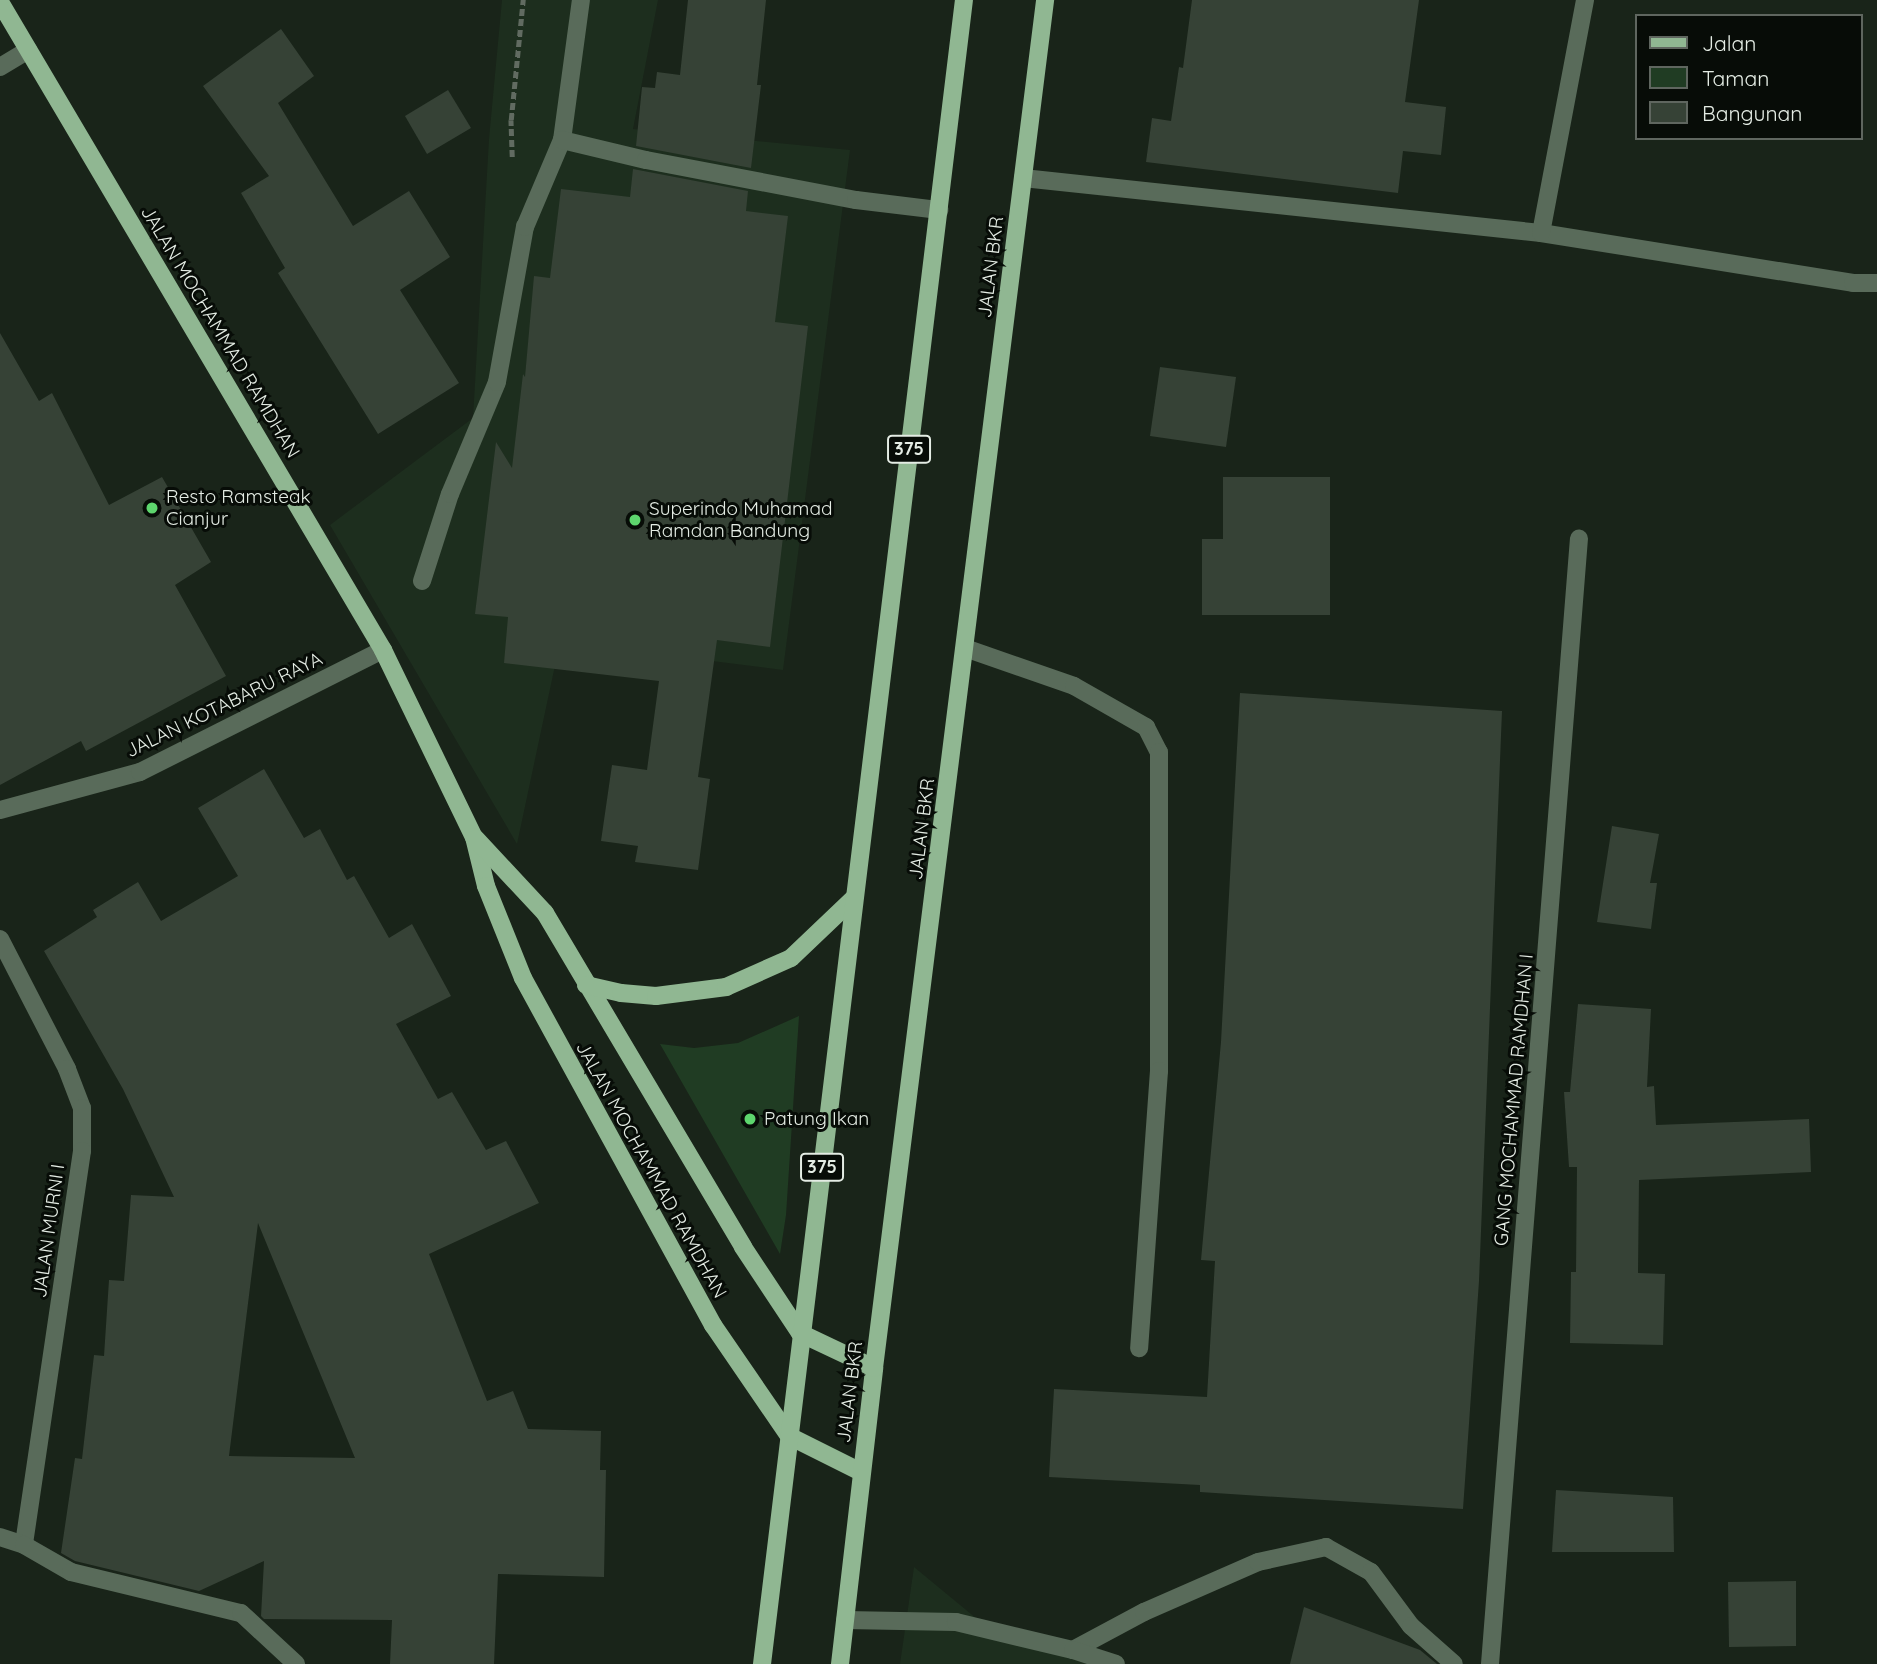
<!DOCTYPE html>
<style>
body{margin:0}
#map{position:relative;width:1877px;height:1664px;overflow:hidden;background:#192419;font-family:Quicksand,sans-serif}
div>[style]{position:absolute}
.built>*{inset:0;background:#1d2e1e}
.green>*{inset:0;background:#203c23}
.building>*{inset:0;background:#364236}
.path>*{height:4.5px;margin-top:-2.25px;transform-origin:0;background:repeating-linear-gradient(90deg,#616b61 0 7px,transparent 0 10.5px)}
.minor>*{height:18px;margin:-9px;padding:0 9px;transform-origin:9px;border-radius:9px;background:#596b5a}
.major>*{height:18px;margin:-9px;padding:0 9px;transform-origin:9px;border-radius:9px;background:#90b792}
.dots>*{width:19px;height:19px;translate:-50% -50%;box-sizing:border-box;border:4px solid #070c07;border-radius:50%}
span{translate:-50% -50%;white-space:nowrap;text-align:center;line-height:1.15;-webkit-text-stroke:6px #070c07;paint-order:stroke}
.shield-label span{padding:2px 5px;background:#070c07;border:2px solid;border-radius:5px;-webkit-text-stroke-width:0}
.shield-label{font-size:18px;color:#e4ece4;font-weight:700}
.street-label{font-size:19px;color:#e4ece4}
.poi-label{font-size:19px;color:#e4ece4}
.left{translate:0 -50%;text-align:left}
.legend{position:absolute;left:1635px;top:14px;width:228px;height:126px;box-sizing:border-box;background:#070c07;border:2px solid #5f665f;margin:0;padding:9px 12px;list-style:none;font-size:21px;color:#e4ece4}
.legend li{display:flex;align-items:center;gap:14px;height:35px}
.legend b{width:35px;border:2px solid #5f665f}
</style>
<div id="map">
<div class="built">
<div style="clip-path:polygon(502px 0,658px 0,633px 129px,850px 150px,783px 670px,560px 642px,517px 844px,330px 525px,473px 418px,489px 139px)"></div>
<div style="clip-path:polygon(914px 1567px,988px 1628px,1099px 1664px,900px 1664px)"></div>
</div>
<div class="green">
<div style="clip-path:polygon(799px 1016px,786px 1215px,780px 1254px,660px 1044px,694px 1048px,738px 1043px)"></div>
</div>
<div class="building">
<div style="clip-path:polygon(688px 0,766px 0,757px 85px,761px 85px,751px 168px,636px 146px,642px 87px,655px 88px,657px 72px,680px 75px)"></div>
<div style="clip-path:polygon(1192px 0,1419px 0,1405px 102px,1446px 107px,1441px 155px,1403px 151px,1398px 193px,1146px 162px,1152px 118px,1171px 121px,1179px 67px,1183px 68px)"></div>
<div style="clip-path:polygon(281px 29px,314px 76px,278px 103px,353px 226px,409px 191px,450px 257px,400px 290px,459px 383px,378px 434px,278px 273px,285px 268px,241px 193px,269px 176px,203px 86px)"></div>
<div style="clip-path:polygon(448px 90px,471px 128px,427px 154px,405px 116px)"></div>
<div style="clip-path:polygon(633px 169px,748px 191px,746px 211px,788px 216px,775px 322px,808px 326px,770px 647px,717px 640px,698px 777px,710px 779px,698px 870px,635px 862px,638px 846px,601px 841px,612px 765px,647px 770px,659px 681px,504px 663px,508px 617px,475px 614px,496px 442px,512px 468px,523px 374px,525px 377px,534px 276px,550px 278px,561px 189px,630px 197px)"></div>
<div style="clip-path:polygon(0 333px,39px 401px,52px 393px,109px 505px,162px 477px,211px 562px,175px 585px,226px 676px,86px 751px,81px 741px,0 785px)"></div>
<div style="clip-path:polygon(1160px 367px,1236px 377px,1226px 447px,1150px 436px)"></div>
<div style="clip-path:polygon(1223px 477px,1330px 477px,1330px 615px,1202px 615px,1202px 539px,1223px 539px)"></div>
<div style="clip-path:polygon(1240px 693px,1502px 711px,1479px 1281px,1463px 1509px,1200px 1492px,1200px 1485px,1049px 1477px,1054px 1389px,1207px 1397px,1215px 1261px,1201px 1260px,1221px 1042px)"></div>
<div style="clip-path:polygon(evenodd,264px 769px,304px 838px,320px 829px,347px 880px,354px 876px,389px 938px,412px 924px,451px 996px,396px 1024px,438px 1099px,452px 1092px,486px 1150px,506px 1141px,539px 1203px,429px 1254px,487px 1401px,513px 1391px,528px 1429px,601px 1431px,600px 1470px,606px 1470px,604px 1577px,498px 1574px,494px 1664px,390px 1664px,392px 1620px,264px 1619px,261px 1616px,264px 1561px,199px 1591px,75px 1561px,61px 1553px,75px 1458px,82px 1459px,94px 1355px,104px 1356px,109px 1280px,124px 1281px,131px 1195px,174px 1197px,123px 1089px,44px 951px,97px 917px,93px 910px,138px 882px,161px 921px,238px 876px,198px 808px,264px 769px,258px 1223px,355px 1458px,229px 1456px,258px 1223px)"></div>
<div style="clip-path:polygon(1612px 826px,1659px 834px,1650px 883px,1657px 883px,1651px 929px,1597px 922px)"></div>
<div style="clip-path:polygon(1578px 1004px,1651px 1009px,1647px 1087px,1654px 1086px,1656px 1125px,1809px 1119px,1811px 1172px,1639px 1180px,1638px 1273px,1665px 1274px,1663px 1345px,1570px 1343px,1571px 1272px,1576px 1272px,1577px 1167px,1569px 1167px,1564px 1092px,1570px 1092px)"></div>
<div style="clip-path:polygon(1556px 1490px,1673px 1497px,1674px 1552px,1552px 1552px)"></div>
<div style="clip-path:polygon(1796px 1581px,1796px 1646px,1729px 1647px,1728px 1582px)"></div>
<div style="clip-path:polygon(1304px 1607px,1420px 1650px,1437px 1664px,1290px 1664px)"></div>
</div>
<div class="path">
<div style="left:512px;top:157px;width:37px;rotate:-92deg"></div>
<div style="left:511px;top:120px;width:121px;rotate:-84.3deg"></div>
</div>
<div class="minor">
<div style="left:0;top:67px;width:33px;rotate:-31deg"></div>
<div style="left:562px;top:140px;width:141px;rotate:-82.3deg"></div>
<div style="left:1023px;top:178px;width:521px;rotate:6.06deg"></div>
<div style="left:1541px;top:233px;width:316px;rotate:9.1deg"></div>
<div style="left:1853px;top:283px;width:24px"></div>
<div style="left:1541px;top:233px;width:237px;rotate:-79.3deg"></div>
<div style="left:422px;top:581px;width:91px;rotate:-72.2deg"></div>
<div style="left:450px;top:494px;width:121px;rotate:-67.2deg"></div>
<div style="left:497px;top:382px;width:158px;rotate:-79.8deg"></div>
<div style="left:525px;top:227px;width:95px;rotate:-67deg"></div>
<div style="left:562px;top:140px;width:86px;rotate:13.4deg"></div>
<div style="left:646px;top:160px;width:214px;rotate:10.8deg"></div>
<div style="left:856px;top:200px;width:84px;rotate:6.9deg"></div>
<div style="left:965px;top:648px;width:115px;rotate:19.2deg"></div>
<div style="left:1074px;top:686px;width:83px;rotate:29.7deg"></div>
<div style="left:1146px;top:727px;width:28px;rotate:63deg"></div>
<div style="left:1159px;top:752px;width:319px;rotate:90deg"></div>
<div style="left:1159px;top:1071px;width:278px;rotate:94.1deg"></div>
<div style="left:0;top:810px;width:145px;rotate:-15.2deg"></div>
<div style="left:140px;top:772px;width:272px;rotate:-26.7deg"></div>
<div style="left:0;top:939px;width:146px;rotate:62.7deg"></div>
<div style="left:67px;top:1069px;width:42px;rotate:69deg"></div>
<div style="left:82px;top:1108px;width:43px;rotate:90deg"></div>
<div style="left:82px;top:1151px;width:398px;rotate:98.4deg"></div>
<div style="left:0;top:1537px;width:25px;rotate:18deg"></div>
<div style="left:24px;top:1545px;width:54px;rotate:29.9deg"></div>
<div style="left:71px;top:1572px;width:175px;rotate:13.6deg"></div>
<div style="left:241px;top:1613px;width:75px;rotate:42.8deg"></div>
<div style="left:845px;top:1620px;width:111px;rotate:1deg"></div>
<div style="left:956px;top:1622px;width:120px;rotate:13.5deg"></div>
<div style="left:1073px;top:1650px;width:81px;rotate:-28.2deg"></div>
<div style="left:1144px;top:1612px;width:124px;rotate:-23.7deg"></div>
<div style="left:1258px;top:1562px;width:70px;rotate:-12.4deg"></div>
<div style="left:1326px;top:1547px;width:51px;rotate:29.1deg"></div>
<div style="left:1371px;top:1572px;width:67px;rotate:53.5deg"></div>
<div style="left:1411px;top:1626px;width:57px;rotate:41.5deg"></div>
<div style="left:1073px;top:1650px;width:45px;rotate:18deg"></div>
<div style="left:1490px;top:1664px;width:1129px;rotate:-85.48deg"></div>
</div>
<div class="major">
<div style="left:0;top:2px;width:753px;rotate:59.41deg"></div>
<div style="left:383px;top:650px;width:208px;rotate:64.1deg"></div>
<div style="left:474px;top:837px;width:50px;rotate:76.2deg"></div>
<div style="left:486px;top:886px;width:99px;rotate:68.1deg"></div>
<div style="left:523px;top:978px;width:396px;rotate:61.3deg"></div>
<div style="left:713px;top:1325px;width:135px;rotate:55.6deg"></div>
<div style="left:789px;top:1436px;width:80px;rotate:26.6deg"></div>
<div style="left:476px;top:839px;width:101px;rotate:47deg"></div>
<div style="left:545px;top:913px;width:388px;rotate:59.3deg"></div>
<div style="left:743px;top:1247px;width:103px;rotate:56.5deg"></div>
<div style="left:800px;top:1333px;width:82px;rotate:25.3deg"></div>
<div style="left:586px;top:985px;width:36px;rotate:13deg"></div>
<div style="left:621px;top:993px;width:35px;rotate:5deg"></div>
<div style="left:656px;top:996px;width:71px;rotate:-7.3deg"></div>
<div style="left:726px;top:987px;width:71px;rotate:-24deg"></div>
<div style="left:791px;top:958px;width:87px;rotate:-43.6deg"></div>
<div style="left:762px;top:1664px;width:1676px;rotate:-83.08deg"></div>
<div style="left:840px;top:1664px;width:298px;rotate:-83.4deg"></div>
<div style="left:874px;top:1368px;width:1379px;rotate:-82.87deg"></div>
</div>
<div class="dots">
<div style="left:152px;top:508px;background:#5dd56d"></div>
<div style="left:635px;top:520px;background:#5dd56d"></div>
<div style="left:750px;top:1119px;background:#5dd56d"></div>
</div>
<div class="shield-label">
<span style="left:909px;top:449px">375</span>
<span style="left:822px;top:1167px">375</span>
</div>
<div class="street-label">
<span style="left:991px;top:267px;rotate:-83deg">JALAN BKR</span>
<span style="left:220px;top:332px;rotate:59deg">JALAN MOCHAMMAD RAMDHAN</span>
<span style="left:224px;top:705px;rotate:-26deg">JALAN KOTABARU RAYA</span>
<span style="left:922px;top:829px;rotate:-83deg">JALAN BKR</span>
<span style="left:1514px;top:1100px;rotate:-85deg">GANG MOCHAMMAD RAMDHAN I</span>
<span style="left:651px;top:1170px;rotate:61deg">JALAN MOCHAMMAD RAMDHAN</span>
<span style="left:49px;top:1231px;rotate:-82deg">JALAN MURNI I</span>
<span style="left:850px;top:1392px;rotate:-83deg">JALAN BKR</span>
</div>
<div class="poi-label">
<span class="left" style="left:166px;top:508px">Resto Ramsteak<br>Cianjur</span>
<span class="left" style="left:649px;top:520px">Superindo Muhamad<br>Ramdan Bandung</span>
<span class="left" style="left:764px;top:1119px">Patung Ikan</span>
</div>
<ul class="legend">
<li><b style="height:9px;background:#90b792"></b>Jalan</li>
<li><b style="height:19px;background:#203c23"></b>Taman</li>
<li><b style="height:19px;background:#364236"></b>Bangunan</li>
</ul>
</div>
